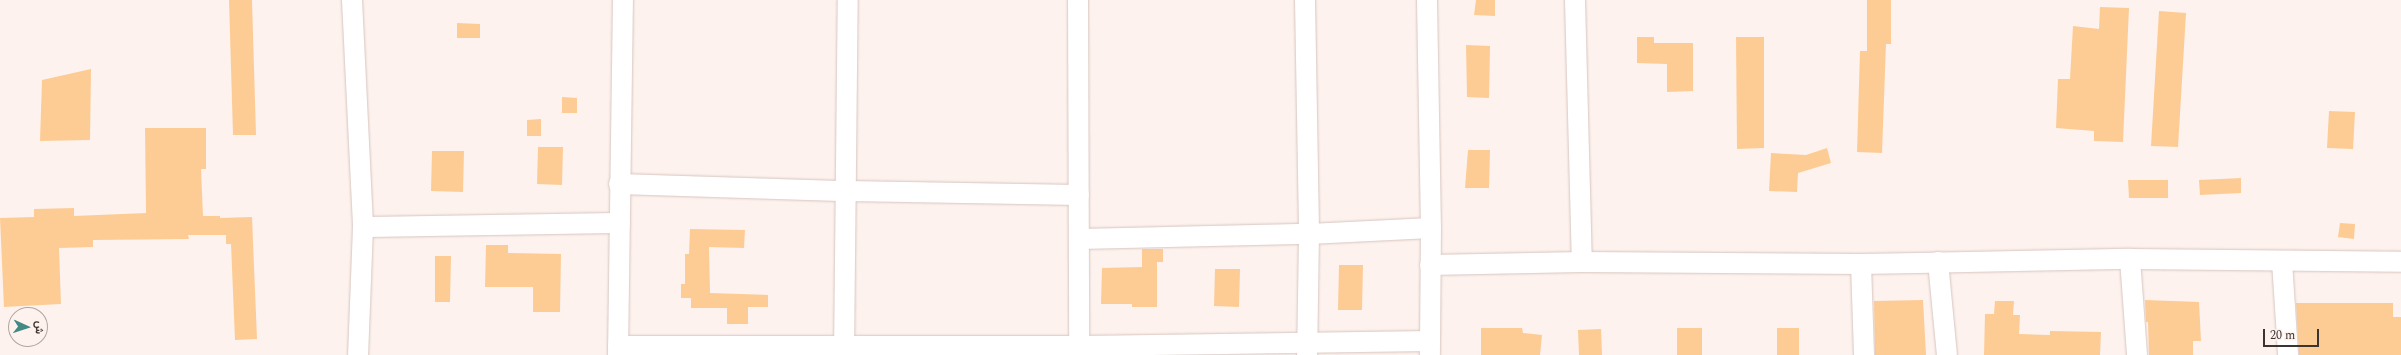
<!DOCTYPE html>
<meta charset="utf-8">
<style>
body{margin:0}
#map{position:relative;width:2401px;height:355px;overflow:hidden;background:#fdf2ee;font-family:Spectral,Vazirmatn,serif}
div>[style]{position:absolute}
.building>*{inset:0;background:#fdcc95}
.roads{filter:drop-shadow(0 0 1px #d8c5bf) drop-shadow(0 0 1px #d8c5bf)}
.minor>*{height:20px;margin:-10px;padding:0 10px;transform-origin:10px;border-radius:10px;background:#fff}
span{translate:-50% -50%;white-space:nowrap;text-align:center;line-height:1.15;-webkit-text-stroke:3.5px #fdf2ee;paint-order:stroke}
.north{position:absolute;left:8px;top:307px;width:40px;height:40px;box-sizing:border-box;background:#fdf2ee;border:1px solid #afa6a2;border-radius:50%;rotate:93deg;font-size:11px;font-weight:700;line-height:16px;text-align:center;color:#3b3431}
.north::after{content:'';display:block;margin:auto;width:14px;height:18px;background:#438a85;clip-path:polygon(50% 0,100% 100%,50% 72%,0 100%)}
.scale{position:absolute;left:2263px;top:329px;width:56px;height:18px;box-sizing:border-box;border:2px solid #3b3431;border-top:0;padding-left:5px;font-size:12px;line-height:14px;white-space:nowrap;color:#3b3431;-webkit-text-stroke:3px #fdf2ee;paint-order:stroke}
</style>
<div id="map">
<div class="building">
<div style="clip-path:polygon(229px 0,252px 0,256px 135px,233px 135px)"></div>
<div style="clip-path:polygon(1476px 0,1495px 0,1495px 16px,1474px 15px)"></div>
<div style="clip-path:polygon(1867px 0,1891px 0,1891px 44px,1886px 44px,1882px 153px,1857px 152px,1860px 51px,1867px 51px)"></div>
<div style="clip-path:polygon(2100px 7px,2129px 8px,2123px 142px,2094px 141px,2094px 131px,2056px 128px,2058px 79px,2070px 79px,2073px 26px,2099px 29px)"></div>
<div style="clip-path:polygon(2159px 11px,2186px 13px,2178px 147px,2151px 146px)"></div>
<div style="clip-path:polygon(457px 23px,480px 24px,480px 38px,457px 38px)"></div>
<div style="clip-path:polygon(1637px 37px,1654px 37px,1654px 43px,1693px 43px,1693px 91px,1667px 92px,1667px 64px,1637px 63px)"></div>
<div style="clip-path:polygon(1736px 37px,1764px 37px,1764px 148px,1737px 149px)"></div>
<div style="clip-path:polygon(1466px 45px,1490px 46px,1489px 98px,1467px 97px)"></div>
<div style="clip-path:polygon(91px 69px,90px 140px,40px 141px,42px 80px)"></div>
<div style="clip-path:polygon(562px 97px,577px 98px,577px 113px,562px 113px)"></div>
<div style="clip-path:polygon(2329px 111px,2355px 112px,2353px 149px,2327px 148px)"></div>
<div style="clip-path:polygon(541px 119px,541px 136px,527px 136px,527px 120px)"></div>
<div style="clip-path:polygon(145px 128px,206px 128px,206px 169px,201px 169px,203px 216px,220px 216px,220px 218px,252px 217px,257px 339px,235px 340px,231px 244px,226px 244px,226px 235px,188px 235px,189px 239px,93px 240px,93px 247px,59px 248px,61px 304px,4px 307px,0 218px,34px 217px,34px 209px,74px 208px,74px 216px,146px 213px)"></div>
<div style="clip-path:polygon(538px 147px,563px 147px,562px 185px,537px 184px)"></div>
<div style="clip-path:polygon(1827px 148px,1831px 163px,1798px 173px,1797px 192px,1769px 191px,1771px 153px,1806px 155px)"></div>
<div style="clip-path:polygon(1468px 150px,1490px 150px,1489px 188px,1465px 188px)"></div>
<div style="clip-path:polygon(432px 151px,464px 151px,463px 192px,431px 191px)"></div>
<div style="clip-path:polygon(2241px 178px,2241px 193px,2200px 195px,2199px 180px)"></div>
<div style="clip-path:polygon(2128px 180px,2168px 180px,2168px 198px,2129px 198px)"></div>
<div style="clip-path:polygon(2340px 223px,2355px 224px,2354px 239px,2338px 237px)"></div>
<div style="clip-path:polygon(690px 229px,745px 230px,744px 248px,709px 247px,710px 293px,768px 295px,768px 307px,748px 307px,748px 324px,727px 324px,727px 308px,691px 308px,691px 298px,681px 298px,681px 284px,685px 284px,685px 254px,689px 254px)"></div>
<div style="clip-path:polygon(486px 245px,508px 245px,508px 253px,561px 254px,560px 312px,533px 312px,533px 287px,485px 287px)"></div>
<div style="clip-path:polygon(1142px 249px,1163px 249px,1163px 262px,1157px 262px,1157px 307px,1132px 307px,1132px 304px,1101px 304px,1102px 268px,1142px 267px)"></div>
<div style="clip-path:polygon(435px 256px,451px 256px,450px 302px,435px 302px)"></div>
<div style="clip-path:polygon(1339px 265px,1363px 265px,1362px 310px,1338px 310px)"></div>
<div style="clip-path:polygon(1215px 269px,1240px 269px,1239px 307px,1214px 306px)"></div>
<div style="clip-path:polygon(1923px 300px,1926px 355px,1875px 355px,1874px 301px)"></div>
<div style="clip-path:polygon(2145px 300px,2199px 302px,2201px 341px,2193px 341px,2193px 355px,2149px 355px,2148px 322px,2146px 322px)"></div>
<div style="clip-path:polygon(1995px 301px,2014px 301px,2013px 315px,2020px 315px,2019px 334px,2050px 335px,2050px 331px,2101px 332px,2100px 355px,1984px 355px,1985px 314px,1994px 314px)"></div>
<div style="clip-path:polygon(2296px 303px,2393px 303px,2393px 317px,2401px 317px,2401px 355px,2299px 355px)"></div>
<div style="clip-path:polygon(1481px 328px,1522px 328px,1523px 333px,1542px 335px,1540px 355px,1481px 355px)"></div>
<div style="clip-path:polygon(1677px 328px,1702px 328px,1702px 355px,1677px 355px)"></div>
<div style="clip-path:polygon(1777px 328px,1799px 328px,1799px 355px,1777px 355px)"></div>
<div style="clip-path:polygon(1601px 329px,1602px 355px,1579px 355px,1578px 330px)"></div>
</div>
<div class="roads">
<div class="minor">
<div style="left:352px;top:0;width:227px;rotate:87.2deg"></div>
<div style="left:363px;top:227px;width:128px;rotate:92.2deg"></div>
<div style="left:1078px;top:0;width:355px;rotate:89.8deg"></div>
<div style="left:1305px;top:0;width:234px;rotate:89deg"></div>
<div style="left:1309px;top:234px;width:121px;rotate:90.9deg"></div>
<div style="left:1427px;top:0;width:228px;rotate:89deg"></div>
<div style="left:1431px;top:228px;width:127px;rotate:90.5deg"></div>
<div style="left:1575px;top:0;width:262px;rotate:88.5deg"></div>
<div style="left:619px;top:184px;width:229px;rotate:1.8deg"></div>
<div style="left:848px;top:191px;width:231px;rotate:1deg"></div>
<div style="left:363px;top:227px;width:257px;rotate:-0.9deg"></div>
<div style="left:1080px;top:239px;width:229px;rotate:-1.3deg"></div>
<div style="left:1309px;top:234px;width:122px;rotate:-2.8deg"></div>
<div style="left:2130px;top:259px;width:96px;rotate:85.8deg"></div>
<div style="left:2282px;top:261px;width:94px;rotate:86.3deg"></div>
<div style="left:1938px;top:262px;width:93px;rotate:84.5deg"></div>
<div style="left:1861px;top:264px;width:91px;rotate:88.1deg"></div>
<div style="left:1430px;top:265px;width:152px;rotate:-1.1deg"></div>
<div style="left:1582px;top:262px;width:279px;rotate:0.4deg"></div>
<div style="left:1861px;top:264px;width:269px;rotate:-1.1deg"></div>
<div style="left:2130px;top:259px;width:271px;rotate:0.6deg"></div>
<div style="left:618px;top:346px;width:461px"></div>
<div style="left:1079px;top:346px;width:351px;rotate:-0.8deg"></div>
<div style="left:618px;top:355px;width:355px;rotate:-89.2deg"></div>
<div style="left:844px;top:355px;width:355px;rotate:-89.4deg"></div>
</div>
</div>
<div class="north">ش</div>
<div class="scale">20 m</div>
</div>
